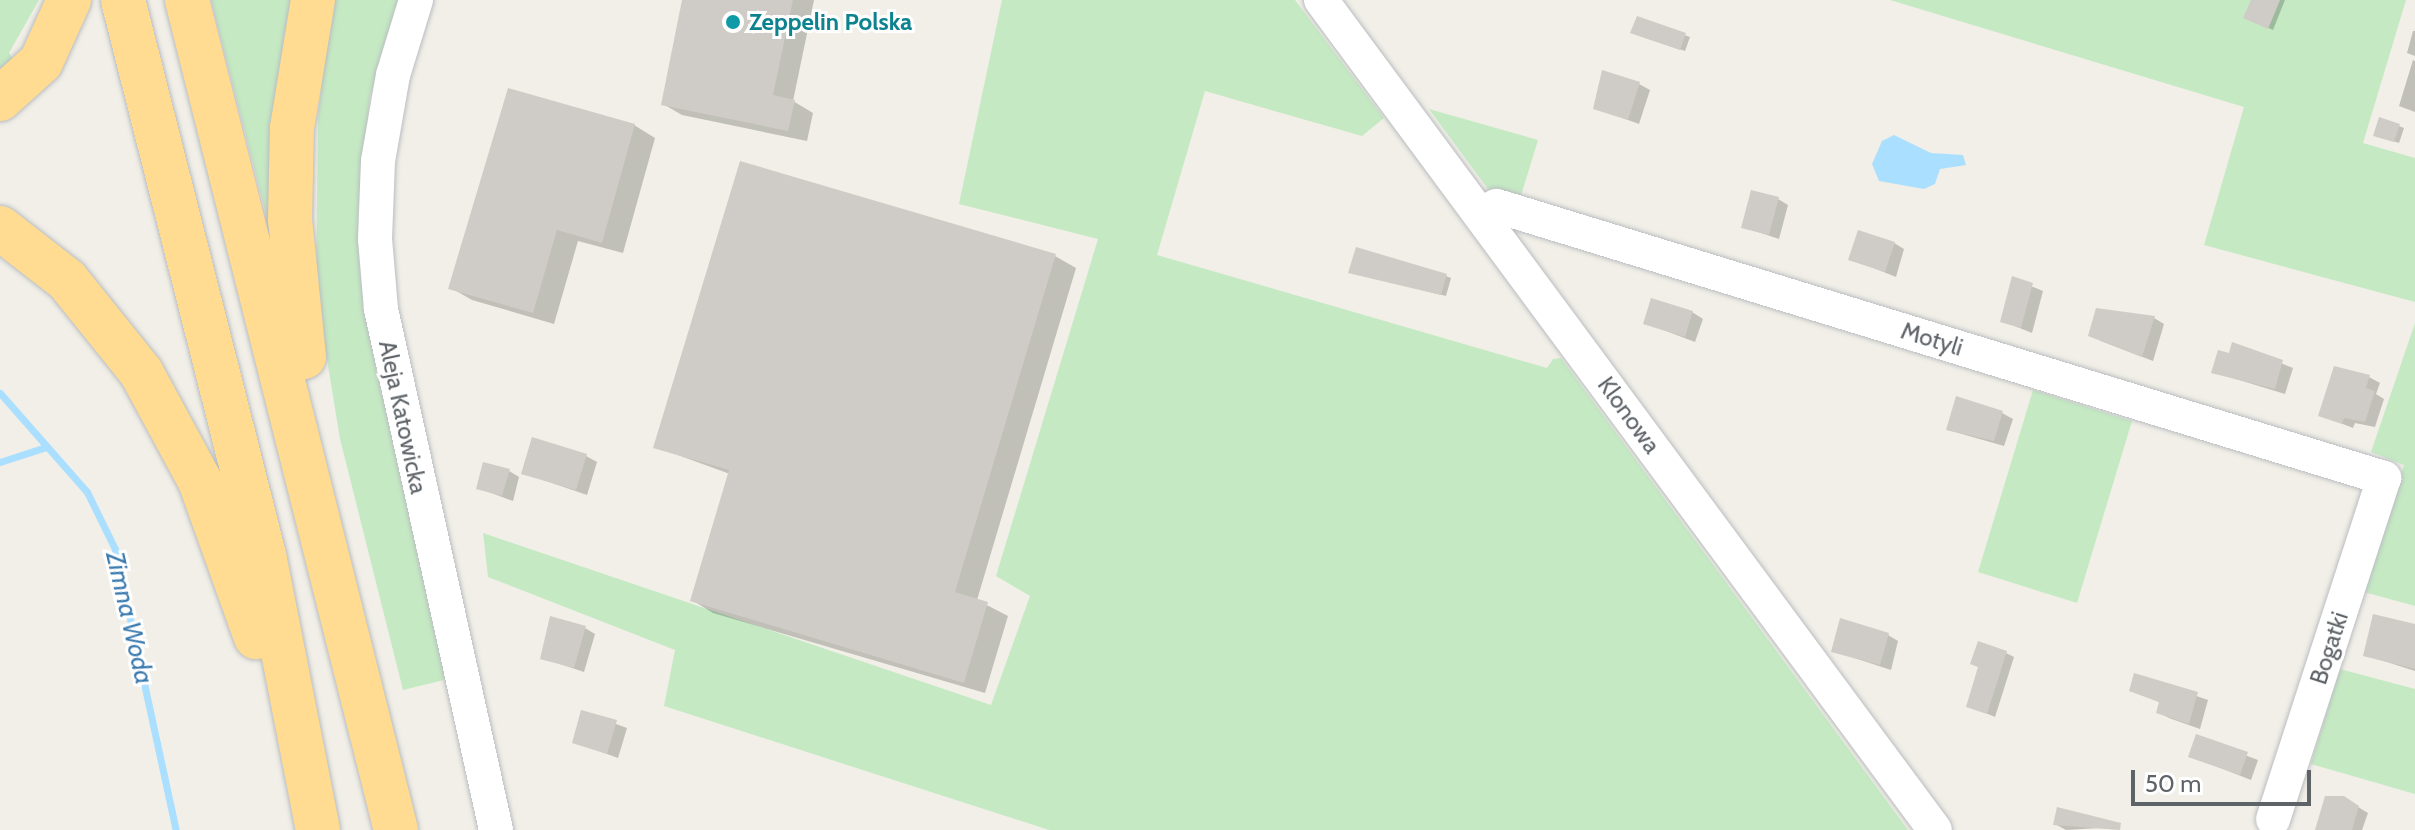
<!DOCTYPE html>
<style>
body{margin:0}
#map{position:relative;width:2415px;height:830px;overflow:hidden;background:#f1efe7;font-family:Cabin,sans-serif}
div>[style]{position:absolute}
.green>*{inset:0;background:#c5eac3}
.water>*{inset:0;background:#aadfff}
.shadow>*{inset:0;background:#0003}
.stream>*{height:7px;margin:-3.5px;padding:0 3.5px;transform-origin:3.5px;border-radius:3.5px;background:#aadfff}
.building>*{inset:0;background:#cfcbc6}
.roads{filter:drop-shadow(0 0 2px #babdc1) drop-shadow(0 0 2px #babdc1)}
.minor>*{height:34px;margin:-17px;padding:0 17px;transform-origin:17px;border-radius:17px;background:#fff}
.highway>*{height:44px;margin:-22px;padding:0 22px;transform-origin:22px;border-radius:22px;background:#ffdc91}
.dots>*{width:22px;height:22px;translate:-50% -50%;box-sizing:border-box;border:4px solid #fff;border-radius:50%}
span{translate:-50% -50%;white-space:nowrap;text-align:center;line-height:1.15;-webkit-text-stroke:6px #fff;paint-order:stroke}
.culture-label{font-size:24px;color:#0d838f;font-weight:700}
.left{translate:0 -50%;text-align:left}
.street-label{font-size:24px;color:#5e6368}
.water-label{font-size:26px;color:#3c7baf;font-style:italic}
.scale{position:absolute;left:2131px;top:770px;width:180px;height:36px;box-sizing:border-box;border:4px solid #5e6368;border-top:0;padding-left:10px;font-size:24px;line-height:28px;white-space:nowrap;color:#5e6368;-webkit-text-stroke:6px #fff;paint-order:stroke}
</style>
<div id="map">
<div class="green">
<div style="clip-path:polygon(0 0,39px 0,9px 53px,16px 63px,0 78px)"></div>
<div style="clip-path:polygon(211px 0,301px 0,268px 222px)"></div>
<div style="clip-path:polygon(331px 0,399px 0,370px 96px,358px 217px,376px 368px,452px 678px,403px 690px,340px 439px,316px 292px,318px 118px)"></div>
<div style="clip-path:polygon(1002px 0,1295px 0,1384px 118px,1362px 136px,1205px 91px,1157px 255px,1547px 368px,1553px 359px,1561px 358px,1908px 830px,1049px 830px,664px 706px,675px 650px,488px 577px,483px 533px,991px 705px,1030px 596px,996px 576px,1098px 239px,959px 204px)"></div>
<div style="clip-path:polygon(1890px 0,2406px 0,2363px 143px,2415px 158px,2415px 302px,2204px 245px,2244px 107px)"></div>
<div style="clip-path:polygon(1429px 109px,1538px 140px,1520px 199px,1488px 189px)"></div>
<div style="clip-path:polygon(2415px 323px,2415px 606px,2364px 592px,2404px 465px,2371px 452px)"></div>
<div style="clip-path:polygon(2033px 390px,2132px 421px,2077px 603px,1978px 572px)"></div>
<div style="clip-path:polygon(2340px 669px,2415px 689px,2415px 794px,2311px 764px)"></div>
</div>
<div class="water">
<div style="clip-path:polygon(1894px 135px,1931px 153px,1963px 155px,1966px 165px,1940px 169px,1935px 184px,1924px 189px,1879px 181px,1872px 164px,1882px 141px)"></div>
</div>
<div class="shadow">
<div style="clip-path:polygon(684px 0,814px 0,793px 101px,813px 113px,807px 141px,682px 115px,663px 104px)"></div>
<div style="clip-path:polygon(2253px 0,2285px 0,2273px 30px,2250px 20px)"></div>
<div style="clip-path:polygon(1638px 19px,1690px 37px,1685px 51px,1637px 35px)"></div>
<div style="clip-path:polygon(2413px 31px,2415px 31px,2415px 56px,2407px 53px)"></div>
<div style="clip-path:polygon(2413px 60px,2415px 61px,2415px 112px,2399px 106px)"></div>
<div style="clip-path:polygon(1639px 84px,1650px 90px,1639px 124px,1595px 108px)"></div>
<div style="clip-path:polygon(634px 125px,655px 138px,623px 253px,578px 241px,554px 324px,472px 300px,451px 288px)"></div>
<div style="clip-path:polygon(2399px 126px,2404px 128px,2399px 143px,2380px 137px)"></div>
<div style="clip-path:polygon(1778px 199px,1788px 205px,1779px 239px,1743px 227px)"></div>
<div style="clip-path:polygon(1894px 243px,1904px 249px,1896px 277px,1851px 259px)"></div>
<div style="clip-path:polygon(1055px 256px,1076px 268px,977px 600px,1008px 616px,985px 693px,713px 613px,692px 600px,730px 474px,656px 447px)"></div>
<div style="clip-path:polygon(1351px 272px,1446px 276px,1451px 278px,1446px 296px)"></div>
<div style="clip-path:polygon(2013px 279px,2043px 291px,2032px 333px,2002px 321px)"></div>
<div style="clip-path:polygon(1692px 312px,1703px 319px,1695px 342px,1645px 323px)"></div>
<div style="clip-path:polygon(2154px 318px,2164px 324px,2153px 361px,2101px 341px)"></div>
<div style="clip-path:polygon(2234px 344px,2293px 368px,2285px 394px,2213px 372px,2231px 356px)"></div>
<div style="clip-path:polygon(2369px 377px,2380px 383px,2376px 394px,2384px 399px,2375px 427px,2355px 423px,2353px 428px,2320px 415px)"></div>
<div style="clip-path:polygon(2002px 413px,2013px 419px,2004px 446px,1948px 430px)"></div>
<div style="clip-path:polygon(586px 456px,597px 462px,587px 495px,523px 473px)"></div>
<div style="clip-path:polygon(509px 471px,519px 477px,513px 501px,478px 488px)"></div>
<div style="clip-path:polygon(2415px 626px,2415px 671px,2365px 655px)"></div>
<div style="clip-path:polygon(585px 628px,595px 634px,584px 672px,542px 658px)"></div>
<div style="clip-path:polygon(1888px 635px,1898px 641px,1891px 670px,1833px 651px)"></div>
<div style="clip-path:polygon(2006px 653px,2014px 657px,1995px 717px,1969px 706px)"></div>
<div style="clip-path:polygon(2135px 675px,2208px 700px,2200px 729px,2169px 718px,2158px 712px,2161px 703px,2131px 690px)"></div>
<div style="clip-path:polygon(583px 712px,627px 728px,618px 758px,574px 742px)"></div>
<div style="clip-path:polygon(2197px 737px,2258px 760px,2251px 780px,2190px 756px)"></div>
<div style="clip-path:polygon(2343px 798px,2368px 813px,2362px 830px,2319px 830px)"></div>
<div style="clip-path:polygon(2055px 824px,2115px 827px,2066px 830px)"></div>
</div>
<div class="stream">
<div style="left:0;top:393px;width:132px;rotate:48.7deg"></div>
<div style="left:87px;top:492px;width:64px;rotate:63.8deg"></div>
<div style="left:115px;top:549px;width:288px;rotate:77.8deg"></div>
<div style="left:0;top:462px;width:48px;rotate:-18.1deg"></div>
</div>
<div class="building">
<div style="clip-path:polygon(682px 0,793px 0,773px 95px,795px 100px,788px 131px,661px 105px)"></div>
<div style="clip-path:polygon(2251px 0,2280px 0,2268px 29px,2243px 18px)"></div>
<div style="clip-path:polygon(1637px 16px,1686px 33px,1680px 50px,1630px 33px)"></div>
<div style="clip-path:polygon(1602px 70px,1640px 82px,1628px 120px,1593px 109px)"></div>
<div style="clip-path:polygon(508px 88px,635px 124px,602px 243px,557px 230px,533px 313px,448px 289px)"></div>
<div style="clip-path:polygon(2379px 117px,2400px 124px,2394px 142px,2373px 136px)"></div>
<div style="clip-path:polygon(740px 161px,1056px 254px,955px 592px,988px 602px,964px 683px,690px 601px,729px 470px,653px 448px)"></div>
<div style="clip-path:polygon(1751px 190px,1779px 197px,1769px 235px,1741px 228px)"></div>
<div style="clip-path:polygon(1858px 230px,1895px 242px,1885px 272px,1848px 260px)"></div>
<div style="clip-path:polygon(1356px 247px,1447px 274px,1441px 295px,1348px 273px)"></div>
<div style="clip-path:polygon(2012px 276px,2033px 283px,2021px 328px,2000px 322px)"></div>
<div style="clip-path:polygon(1651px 298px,1693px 311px,1685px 337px,1643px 324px)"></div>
<div style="clip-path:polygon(2096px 308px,2155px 316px,2142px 357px,2088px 336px)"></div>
<div style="clip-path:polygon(2232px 342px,2283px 360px,2275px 389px,2211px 373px,2218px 350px,2229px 353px)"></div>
<div style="clip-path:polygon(2334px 366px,2370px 375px,2366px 388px,2375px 391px,2365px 422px,2344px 418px,2342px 424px,2318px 416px)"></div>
<div style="clip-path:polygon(1956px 396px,2003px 411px,1994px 441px,1946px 430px)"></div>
<div style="clip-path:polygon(532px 437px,587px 454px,576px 490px,521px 474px)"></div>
<div style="clip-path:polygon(483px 462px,510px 469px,502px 496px,476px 489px)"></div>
<div style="clip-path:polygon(2373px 614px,2415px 624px,2415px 669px,2363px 656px)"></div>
<div style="clip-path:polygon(550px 616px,586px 626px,574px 668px,540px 659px)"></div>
<div style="clip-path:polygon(1840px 618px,1889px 633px,1880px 665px,1831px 652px)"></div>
<div style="clip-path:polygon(1978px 641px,2007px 651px,1987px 714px,1966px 707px,1978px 667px,1970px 664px)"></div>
<div style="clip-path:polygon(2134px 673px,2198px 692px,2189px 724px,2156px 713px,2159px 702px,2129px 691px)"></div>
<div style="clip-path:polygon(581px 710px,617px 720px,607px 754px,572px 743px)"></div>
<div style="clip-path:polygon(2196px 734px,2248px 752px,2240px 775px,2188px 757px)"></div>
<div style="clip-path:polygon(2325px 796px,2344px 796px,2359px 806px,2352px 830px,2315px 830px)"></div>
<div style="clip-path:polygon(2057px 807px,2121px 823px,2120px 830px,2053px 825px)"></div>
</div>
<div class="roads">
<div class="minor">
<div style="left:416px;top:0;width:78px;rotate:107deg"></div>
<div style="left:393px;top:75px;width:87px;rotate:99.9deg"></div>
<div style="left:378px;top:161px;width:78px;rotate:92.2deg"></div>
<div style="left:375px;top:239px;width:70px;rotate:85.1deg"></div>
<div style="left:381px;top:309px;width:534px;rotate:77.55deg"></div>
<div style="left:1321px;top:0;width:1032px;rotate:53.51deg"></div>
<div style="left:1481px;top:213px;width:17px;rotate:-24deg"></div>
<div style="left:1497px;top:206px;width:928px;rotate:17.05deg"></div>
<div style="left:2384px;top:478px;width:359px;rotate:108deg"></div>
</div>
<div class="highway">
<div style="left:123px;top:0;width:573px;rotate:75.75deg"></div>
<div style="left:264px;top:555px;width:280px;rotate:78.9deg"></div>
<div style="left:187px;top:0;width:856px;rotate:75.87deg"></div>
<div style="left:0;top:99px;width:55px;rotate:-42.1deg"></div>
<div style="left:41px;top:62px;width:68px;rotate:-65.7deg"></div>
<div style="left:0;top:228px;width:85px;rotate:37.8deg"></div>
<div style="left:67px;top:280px;width:118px;rotate:51.2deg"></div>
<div style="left:141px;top:372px;width:124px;rotate:61.6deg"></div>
<div style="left:200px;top:481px;width:166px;rotate:70.3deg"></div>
<div style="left:304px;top:357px;width:138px;rotate:-95.8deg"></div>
<div style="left:290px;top:220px;width:92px;rotate:-88.8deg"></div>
<div style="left:292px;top:128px;width:130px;rotate:-80.7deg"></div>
</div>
</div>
<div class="dots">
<div style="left:733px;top:22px;background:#0f9aa8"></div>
</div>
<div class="culture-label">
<span class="left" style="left:749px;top:22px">Zeppelin Polska</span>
</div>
<div class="street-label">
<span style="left:1932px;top:339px;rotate:17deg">Motyli</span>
<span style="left:1629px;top:415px;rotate:54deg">Klonowa</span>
<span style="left:403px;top:417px;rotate:78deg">Aleja Katowicka</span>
<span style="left:2329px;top:648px;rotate:-72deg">Bogatki</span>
</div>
<div class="water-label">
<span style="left:129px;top:618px;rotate:77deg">Zimna Woda</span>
</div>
<div class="scale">50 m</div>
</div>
